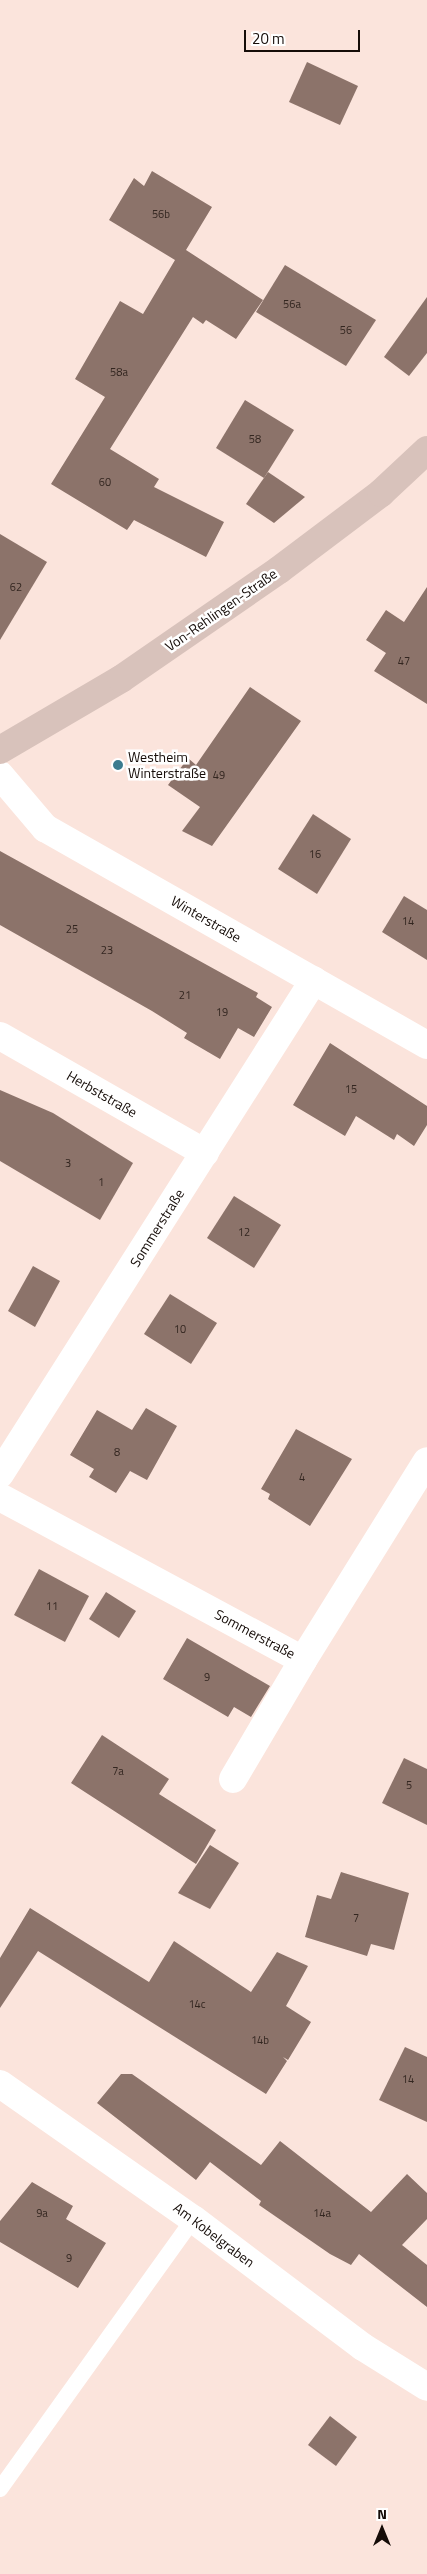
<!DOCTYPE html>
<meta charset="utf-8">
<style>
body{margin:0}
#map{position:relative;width:427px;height:2574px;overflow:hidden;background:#fbe4dc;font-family:"Titillium Web",sans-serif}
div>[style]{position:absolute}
.building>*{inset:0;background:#8c736a}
.lane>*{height:16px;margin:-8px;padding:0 8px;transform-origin:8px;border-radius:8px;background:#fff}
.street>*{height:28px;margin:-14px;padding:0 14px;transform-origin:14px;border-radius:14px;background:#fff}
.secondary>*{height:28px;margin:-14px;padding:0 14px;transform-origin:14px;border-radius:14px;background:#d8c2bb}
.dots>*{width:14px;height:14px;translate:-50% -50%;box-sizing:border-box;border:2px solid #fff;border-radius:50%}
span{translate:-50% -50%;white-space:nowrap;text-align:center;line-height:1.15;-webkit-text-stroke:5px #fff;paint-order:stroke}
.number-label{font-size:11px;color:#332620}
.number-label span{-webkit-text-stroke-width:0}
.street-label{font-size:14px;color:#150c08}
.poi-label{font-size:14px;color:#150c08}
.left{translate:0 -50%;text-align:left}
.north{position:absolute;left:357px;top:2504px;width:50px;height:50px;-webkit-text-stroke:4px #fff;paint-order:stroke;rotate:0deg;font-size:14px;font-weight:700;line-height:20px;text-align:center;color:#150c08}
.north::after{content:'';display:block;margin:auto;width:18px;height:22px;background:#150c08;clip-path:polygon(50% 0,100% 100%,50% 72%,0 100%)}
.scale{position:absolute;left:244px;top:30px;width:116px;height:22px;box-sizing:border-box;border:2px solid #150c08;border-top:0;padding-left:6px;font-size:15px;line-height:18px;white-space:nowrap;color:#150c08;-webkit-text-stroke:4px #fff;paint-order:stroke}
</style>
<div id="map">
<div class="building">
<div style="clip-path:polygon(307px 62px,358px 86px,340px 125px,289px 102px)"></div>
<div style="clip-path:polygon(152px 171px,212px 207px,186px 250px,263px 300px,236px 339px,206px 320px,203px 324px,193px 317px,110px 449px,159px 479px,154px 487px,224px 522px,206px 557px,134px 520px,127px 530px,51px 484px,105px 397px,75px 379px,120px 301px,143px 314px,175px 260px,109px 220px,134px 178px,144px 186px)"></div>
<div style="clip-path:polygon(285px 265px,376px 320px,346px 366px,256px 312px)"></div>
<div style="clip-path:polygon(427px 297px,427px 353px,409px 376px,384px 357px)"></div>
<div style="clip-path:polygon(245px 400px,294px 430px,264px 478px,216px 448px)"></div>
<div style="clip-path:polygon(268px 472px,305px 497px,274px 523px,246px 504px)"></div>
<div style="clip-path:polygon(0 534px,47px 562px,0 640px)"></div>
<div style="clip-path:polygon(427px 587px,427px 704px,374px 671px,386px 653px,366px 640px,386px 610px,404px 622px)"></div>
<div style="clip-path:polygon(250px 687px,301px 721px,212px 846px,182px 831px,200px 807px,168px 785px,188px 758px,196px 765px)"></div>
<div style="clip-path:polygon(313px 814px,351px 839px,317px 894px,278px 869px)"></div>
<div style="clip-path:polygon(0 851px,258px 993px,256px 997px,272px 1007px,254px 1037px,238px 1028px,220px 1059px,184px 1038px,187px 1033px,152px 1011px,0 925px)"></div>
<div style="clip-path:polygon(404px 896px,427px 910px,427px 960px,382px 932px)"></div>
<div style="clip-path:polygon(330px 1043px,427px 1106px,427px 1125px,414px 1146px,397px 1134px,394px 1140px,356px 1116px,345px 1136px,293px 1105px)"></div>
<div style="clip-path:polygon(0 1090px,53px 1113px,133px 1163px,100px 1220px,0 1161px)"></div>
<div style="clip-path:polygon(234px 1196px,281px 1225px,254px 1268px,207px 1238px)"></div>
<div style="clip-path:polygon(33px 1266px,60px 1281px,35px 1327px,8px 1311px)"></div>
<div style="clip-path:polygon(170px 1294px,217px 1323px,191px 1364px,144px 1334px)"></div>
<div style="clip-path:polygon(146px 1408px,177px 1426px,147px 1480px,130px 1471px,116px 1493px,89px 1477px,94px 1469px,70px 1455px,97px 1410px,132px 1430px)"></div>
<div style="clip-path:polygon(296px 1429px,352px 1459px,310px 1526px,268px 1499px,270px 1494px,261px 1489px)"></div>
<div style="clip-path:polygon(39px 1569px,89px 1596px,65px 1642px,14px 1615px)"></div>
<div style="clip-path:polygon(106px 1592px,136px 1611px,119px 1638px,89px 1619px)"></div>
<div style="clip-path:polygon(187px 1638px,270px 1686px,251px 1717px,234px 1707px,228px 1717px,163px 1679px)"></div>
<div style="clip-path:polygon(102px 1735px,169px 1779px,159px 1794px,216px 1830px,196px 1864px,71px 1783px)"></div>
<div style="clip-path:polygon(404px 1758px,427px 1769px,427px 1825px,382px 1803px)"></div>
<div style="clip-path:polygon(210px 1845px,239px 1863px,210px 1909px,178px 1893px)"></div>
<div style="clip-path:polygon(341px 1872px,409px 1893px,394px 1950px,371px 1944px,367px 1956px,305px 1937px,317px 1895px,331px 1899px)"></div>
<div style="clip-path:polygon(30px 1908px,149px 1982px,174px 1941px,251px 1992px,277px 1952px,308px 1966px,286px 2006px,311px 2022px,288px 2060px,283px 2057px,287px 2061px,266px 2094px,38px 1951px,0 2008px,0 1958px)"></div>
<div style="clip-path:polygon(405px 2047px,427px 2057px,427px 2122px,379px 2100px)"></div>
<div style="clip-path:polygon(121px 2074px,132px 2074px,261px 2165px,280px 2141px,371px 2212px,407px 2174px,427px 2193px,427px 2219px,402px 2245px,427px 2265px,427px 2307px,359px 2254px,351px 2265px,330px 2254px,259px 2205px,261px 2201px,210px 2162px,196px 2180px,97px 2103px)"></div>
<div style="clip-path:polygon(32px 2182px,73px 2206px,66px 2219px,106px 2243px,78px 2288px,0 2242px,0 2221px)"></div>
<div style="clip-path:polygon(330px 2416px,357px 2437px,336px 2466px,308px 2445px)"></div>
</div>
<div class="lane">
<div style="left:0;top:2489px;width:332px;rotate:-54.4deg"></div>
</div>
<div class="street">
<div style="left:0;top:775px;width:70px;rotate:49.7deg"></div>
<div style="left:45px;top:828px;width:439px;rotate:29.6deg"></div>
<div style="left:0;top:1036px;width:236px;rotate:29.7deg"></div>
<div style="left:0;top:1474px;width:585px;rotate:-57.56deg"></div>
<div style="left:0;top:1497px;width:344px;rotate:28.3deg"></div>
<div style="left:303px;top:1660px;width:234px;rotate:-58.1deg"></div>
<div style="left:233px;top:1779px;width:138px;rotate:-59.5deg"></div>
<div style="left:0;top:2084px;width:236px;rotate:35deg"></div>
<div style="left:193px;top:2219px;width:213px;rotate:37deg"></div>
<div style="left:363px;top:2347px;width:75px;rotate:32deg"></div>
</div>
<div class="secondary">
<div style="left:0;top:750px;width:140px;rotate:-30.4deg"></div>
<div style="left:121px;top:679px;width:192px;rotate:-34.6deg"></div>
<div style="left:279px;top:570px;width:128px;rotate:-37deg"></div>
<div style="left:381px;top:493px;width:63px;rotate:-43.1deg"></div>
</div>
<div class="dots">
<div style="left:118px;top:765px;background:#3b7b8f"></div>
</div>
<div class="number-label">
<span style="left:161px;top:214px">56b</span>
<span style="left:292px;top:304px">56a</span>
<span style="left:346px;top:330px">56</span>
<span style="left:119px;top:372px">58a</span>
<span style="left:255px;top:439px">58</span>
<span style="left:105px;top:482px">60</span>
<span style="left:16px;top:587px">62</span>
<span style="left:404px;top:661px">47</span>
<span style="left:219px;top:775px">49</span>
<span style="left:315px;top:854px">16</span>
<span style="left:408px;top:921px">14</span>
<span style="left:72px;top:929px">25</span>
<span style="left:107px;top:950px">23</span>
<span style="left:185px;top:995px">21</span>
<span style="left:222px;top:1012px">19</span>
<span style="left:351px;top:1089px">15</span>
<span style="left:68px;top:1163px">3</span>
<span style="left:101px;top:1182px">1</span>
<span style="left:244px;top:1232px">12</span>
<span style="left:180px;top:1329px">10</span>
<span style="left:117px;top:1452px">8</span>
<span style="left:302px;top:1477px">4</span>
<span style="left:52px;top:1606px">11</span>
<span style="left:207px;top:1677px">9</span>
<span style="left:118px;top:1771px">7a</span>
<span style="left:409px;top:1785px">5</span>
<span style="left:356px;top:1918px">7</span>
<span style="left:197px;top:2004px">14c</span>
<span style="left:260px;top:2040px">14b</span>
<span style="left:408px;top:2079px">14</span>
<span style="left:42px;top:2213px">9a</span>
<span style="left:322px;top:2213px">14a</span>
<span style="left:69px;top:2258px">9</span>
</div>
<div class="street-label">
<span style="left:221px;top:610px;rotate:-35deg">Von-Rehlingen-Straße</span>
<span style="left:206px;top:919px;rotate:30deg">Winterstraße</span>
<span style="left:102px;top:1094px;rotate:30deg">Herbststraße</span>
<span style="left:157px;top:1228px;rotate:-58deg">Sommerstraße</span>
<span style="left:255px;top:1634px;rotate:28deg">Sommerstraße</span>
<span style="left:214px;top:2235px;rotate:37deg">Am Kobelgraben</span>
</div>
<div class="poi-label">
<span class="left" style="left:128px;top:765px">Westheim<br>Winterstraße</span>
</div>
<div class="north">N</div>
<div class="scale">20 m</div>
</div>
